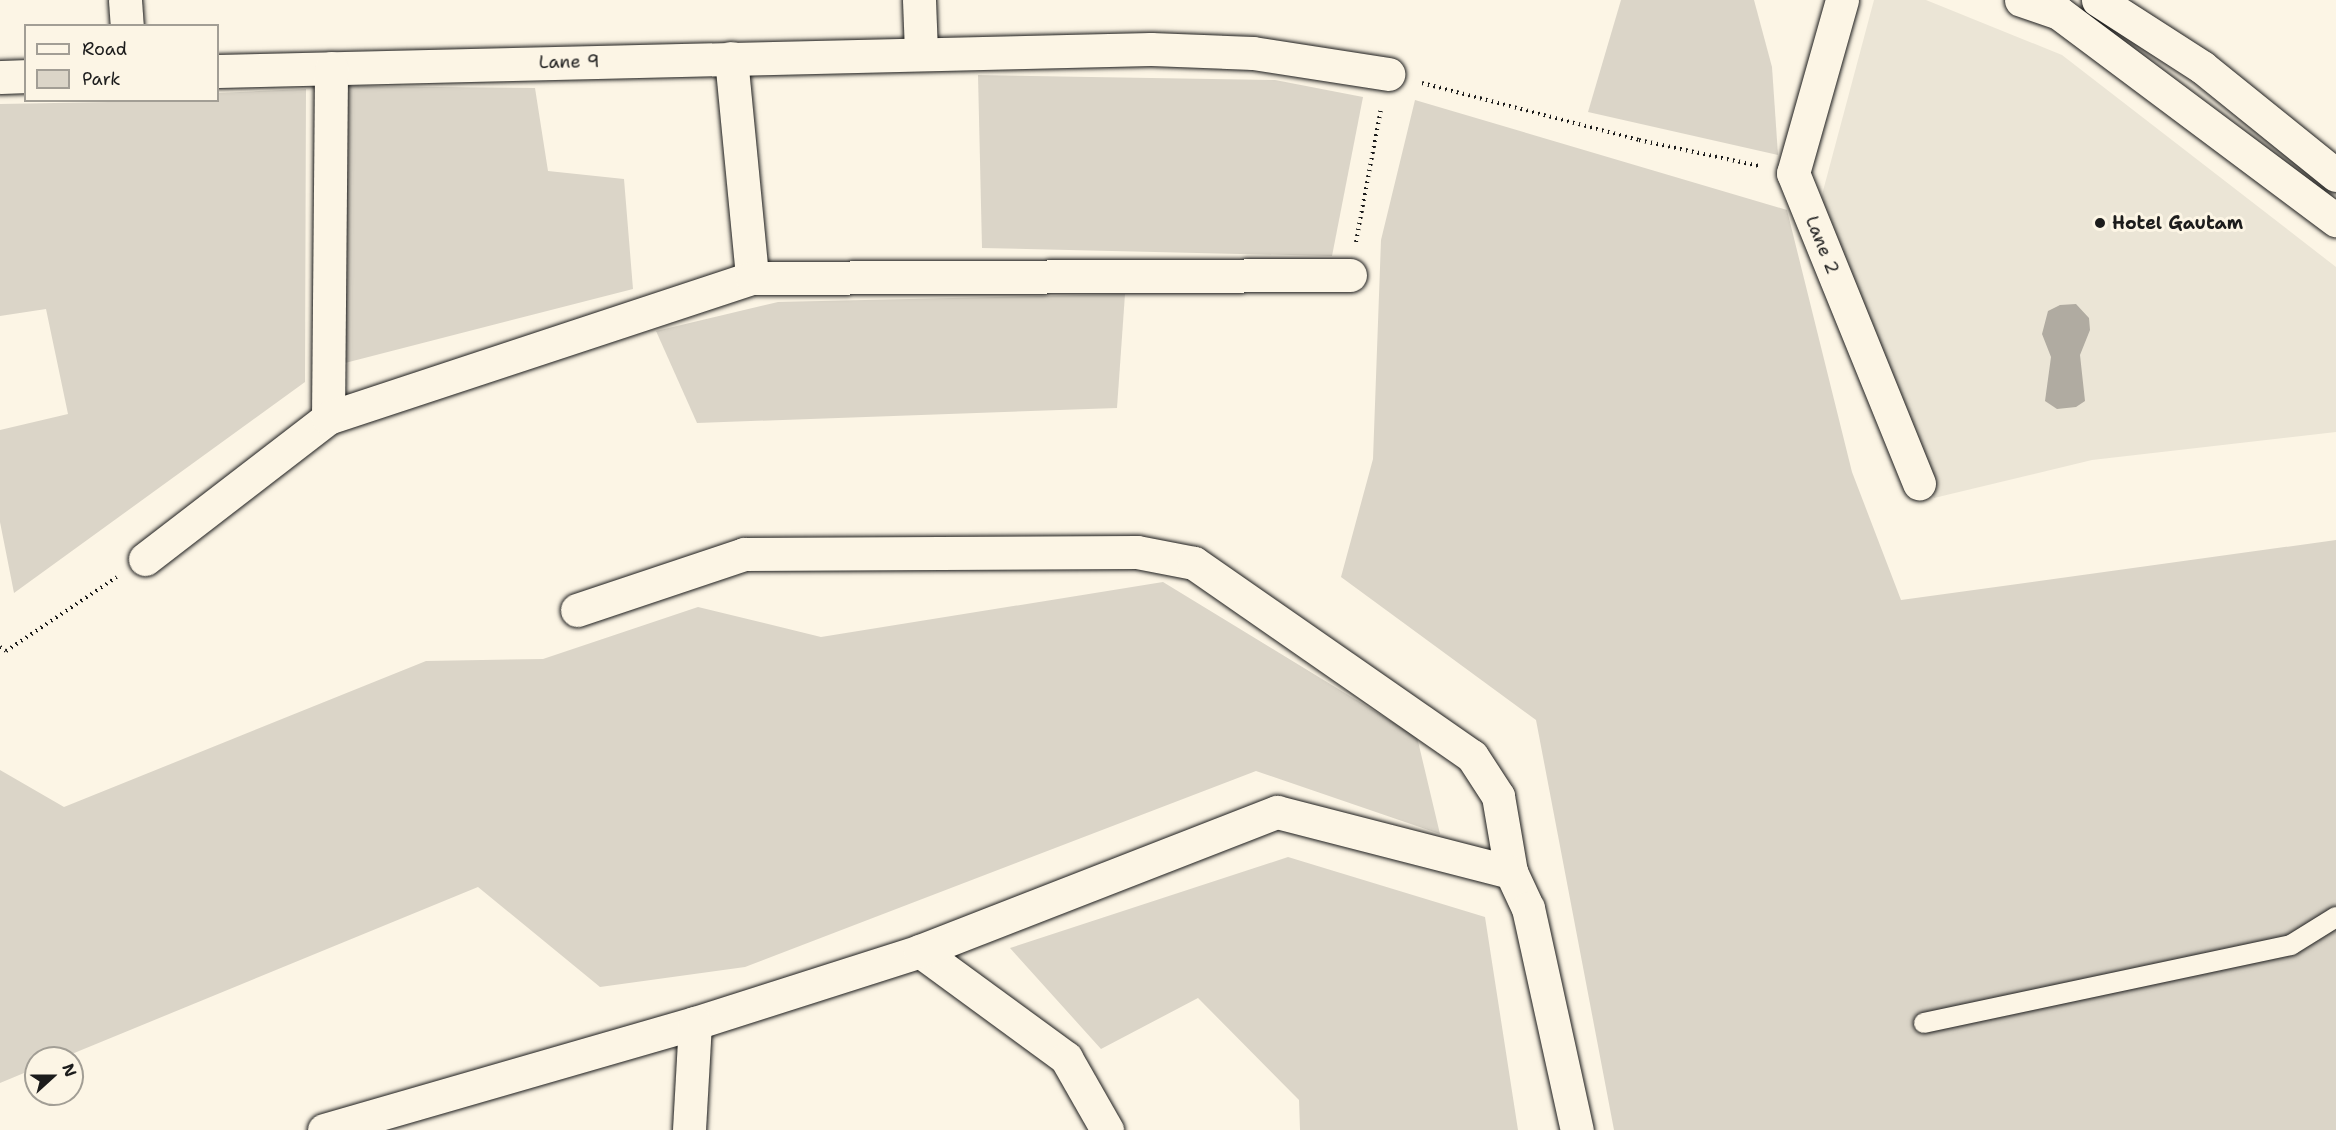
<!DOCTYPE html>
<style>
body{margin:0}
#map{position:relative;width:2336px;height:1130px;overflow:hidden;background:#fcf5e5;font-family:"Shantell Sans",sans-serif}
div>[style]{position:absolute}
.built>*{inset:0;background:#ebe5d6}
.green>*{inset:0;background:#dbd5c8}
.water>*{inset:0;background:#b0aba1}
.path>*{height:4px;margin-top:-2px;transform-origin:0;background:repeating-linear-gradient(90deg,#1c1c1c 0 1.5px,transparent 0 6px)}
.roads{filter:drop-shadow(0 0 2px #1c1c1c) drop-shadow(0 0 2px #1c1c1c)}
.service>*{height:20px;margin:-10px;padding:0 10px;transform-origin:10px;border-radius:10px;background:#fcf5e5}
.minor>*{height:33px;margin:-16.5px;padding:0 16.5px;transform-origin:16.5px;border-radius:16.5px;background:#fcf5e5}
.dots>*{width:16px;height:16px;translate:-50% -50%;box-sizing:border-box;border:3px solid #fcf5e5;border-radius:50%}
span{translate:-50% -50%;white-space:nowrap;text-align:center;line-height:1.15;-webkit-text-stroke:6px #fcf5e5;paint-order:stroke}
.street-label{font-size:18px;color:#1c1c1c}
.poi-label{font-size:18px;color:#1c1c1c;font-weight:700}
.left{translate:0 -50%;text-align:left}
.legend{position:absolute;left:24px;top:24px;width:195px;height:78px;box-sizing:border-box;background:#fcf5e5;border:2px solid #a29e95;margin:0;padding:8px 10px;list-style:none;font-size:18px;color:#1c1c1c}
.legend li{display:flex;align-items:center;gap:12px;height:30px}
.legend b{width:30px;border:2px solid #a29e95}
.north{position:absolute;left:24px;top:1046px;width:60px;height:60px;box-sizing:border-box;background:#fcf5e5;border:2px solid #a29e95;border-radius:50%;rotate:69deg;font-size:16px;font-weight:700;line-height:24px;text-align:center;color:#1c1c1c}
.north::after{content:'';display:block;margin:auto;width:21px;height:27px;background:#1c1c1c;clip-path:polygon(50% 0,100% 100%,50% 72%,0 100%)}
</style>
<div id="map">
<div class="built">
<div style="clip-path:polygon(1874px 0,1926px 0,2062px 55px,2336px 267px,2336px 432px,2092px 460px,1934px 498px,1815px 221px)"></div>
</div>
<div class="green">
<div style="clip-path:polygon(1621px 0,1754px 0,1772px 67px,1778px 155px,1588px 112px)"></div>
<div style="clip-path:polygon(978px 75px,1275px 80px,1363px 97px,1332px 256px,982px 248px)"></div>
<div style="clip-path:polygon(344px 86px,535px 88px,548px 171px,624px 179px,633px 289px,345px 363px)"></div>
<div style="clip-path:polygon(306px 89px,305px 382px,14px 593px,0 522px,0 430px,68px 414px,46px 309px,0 316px,0 104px,218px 100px,218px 93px)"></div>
<div style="clip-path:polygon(1415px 100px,1787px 210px,1852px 472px,1901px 600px,2336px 540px,2336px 1130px,1614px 1130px,1536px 720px,1341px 577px,1373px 459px,1381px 240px)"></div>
<div style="clip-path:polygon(1125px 294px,1117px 408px,697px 423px,656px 331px,778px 302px)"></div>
<div style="clip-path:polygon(1163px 582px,1417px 737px,1440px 834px,1256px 771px,745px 967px,600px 987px,478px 887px,62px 1058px,36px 1058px,36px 1068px,0 1083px,0 770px,64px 807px,426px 661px,543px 659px,698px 607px,821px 637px)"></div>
<div style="clip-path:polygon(1288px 857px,1485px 917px,1518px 1130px,1300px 1130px,1299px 1100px,1198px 998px,1101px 1049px,1010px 948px)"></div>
</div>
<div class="water">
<div style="clip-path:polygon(2076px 304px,2089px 318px,2090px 330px,2080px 355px,2085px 401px,2076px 407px,2057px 409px,2045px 401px,2051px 357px,2042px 334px,2048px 311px,2060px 305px)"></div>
</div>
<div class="path">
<div style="left:1422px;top:83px;width:224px;rotate:14.7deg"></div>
<div style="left:1639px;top:140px;width:123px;rotate:12.2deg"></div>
<div style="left:1356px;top:242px;width:136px;rotate:-79.4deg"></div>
<div style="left:0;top:647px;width:7px;rotate:34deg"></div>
<div style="left:6px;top:651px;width:133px;rotate:-33.7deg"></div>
</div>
<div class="roads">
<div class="service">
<div style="left:1924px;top:1023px;width:375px;rotate:-12deg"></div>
<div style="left:2291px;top:945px;width:53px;rotate:-31.9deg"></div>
</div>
<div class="minor">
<div style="left:125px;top:0;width:26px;rotate:86deg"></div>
<div style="left:919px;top:0;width:53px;rotate:87.8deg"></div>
<div style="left:1842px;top:0;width:180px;rotate:105.8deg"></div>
<div style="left:1793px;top:173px;width:335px;rotate:67.9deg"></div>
<div style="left:2021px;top:0;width:40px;rotate:18.9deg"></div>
<div style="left:2059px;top:13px;width:346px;rotate:36.8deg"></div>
<div style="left:2098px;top:0;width:124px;rotate:32.8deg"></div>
<div style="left:2202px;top:67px;width:172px;rotate:38.9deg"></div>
<div style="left:731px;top:58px;width:221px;rotate:84.5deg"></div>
<div style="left:218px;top:71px;width:933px;rotate:-1.35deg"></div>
<div style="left:1151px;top:49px;width:102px;rotate:2.2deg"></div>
<div style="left:1253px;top:53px;width:137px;rotate:8.8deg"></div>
<div style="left:0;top:77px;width:26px;rotate:-2deg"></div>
<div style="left:328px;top:418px;width:350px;rotate:-89.5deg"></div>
<div style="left:145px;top:559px;width:231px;rotate:-37.6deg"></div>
<div style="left:328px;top:418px;width:447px;rotate:-18.3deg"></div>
<div style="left:752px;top:278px;width:598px;rotate:-0.29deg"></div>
<div style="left:577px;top:610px;width:176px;rotate:-18.5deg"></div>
<div style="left:744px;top:554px;width:393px;rotate:-0.3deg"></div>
<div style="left:1137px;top:552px;width:58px;rotate:10.9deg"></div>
<div style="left:1194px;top:563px;width:338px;rotate:34.8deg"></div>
<div style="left:1472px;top:756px;width:48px;rotate:57deg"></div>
<div style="left:1498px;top:796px;width:77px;rotate:80.3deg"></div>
<div style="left:920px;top:951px;width:181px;rotate:36.2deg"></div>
<div style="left:1066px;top:1058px;width:83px;rotate:60.3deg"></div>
<div style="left:324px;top:1130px;width:386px;rotate:-16.1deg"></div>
<div style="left:695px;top:1023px;width:236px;rotate:-17.7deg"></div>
<div style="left:920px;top:951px;width:383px;rotate:-21.3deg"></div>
<div style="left:1277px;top:812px;width:242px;rotate:14.4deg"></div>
<div style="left:1511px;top:872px;width:40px;rotate:65deg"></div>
<div style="left:1528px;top:908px;width:227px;rotate:77.6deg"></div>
<div style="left:689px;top:1130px;width:107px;rotate:-86.8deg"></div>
</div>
</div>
<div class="dots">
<div style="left:2100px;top:223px;background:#1c1c1c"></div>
</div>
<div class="street-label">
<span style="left:569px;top:62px;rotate:-1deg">Lane 9</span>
<span style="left:1822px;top:245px;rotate:68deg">Lane 2</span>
</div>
<div class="poi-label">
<span class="left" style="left:2112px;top:223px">Hotel Gautam</span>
</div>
<ul class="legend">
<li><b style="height:8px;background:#fcf5e5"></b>Road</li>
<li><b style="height:16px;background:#dbd5c8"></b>Park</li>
</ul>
<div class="north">N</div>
</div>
